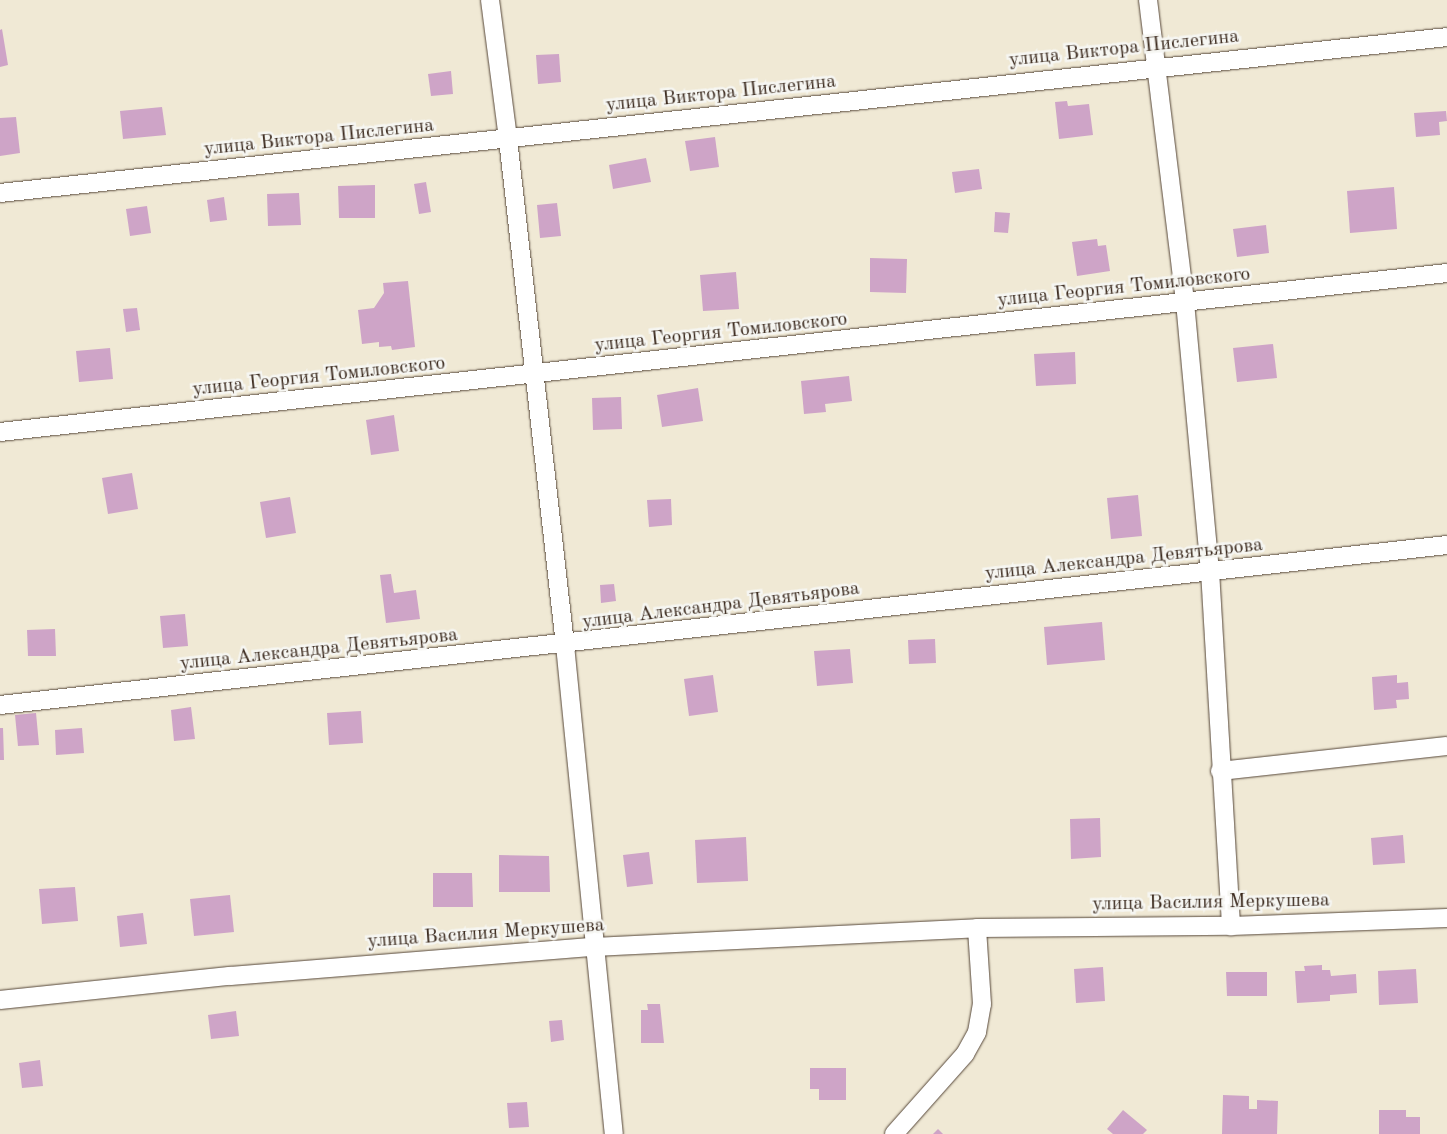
<!DOCTYPE html>
<meta charset="utf-8">
<style>
body{margin:0}
#map{position:relative;width:1447px;height:1134px;overflow:hidden;background:#f0e9d5;font-family:"Old Standard TT",serif}
div>[style]{position:absolute}
.building>*{inset:0;background:#cea4c7}
.roads{filter:drop-shadow(0 0 1px #564739) drop-shadow(0 0 1px #564739)}
.minor>*{height:18px;margin:-9px;padding:0 9px;transform-origin:9px;border-radius:9px;background:#fff}
span{translate:-50% -50%;white-space:nowrap;text-align:center;line-height:1.15;-webkit-text-stroke:5px #f6f6f2;paint-order:stroke}
.street-label{font-size:20px;color:#3b2a1e}
</style>
<div id="map">
<div class="building">
<div style="clip-path:polygon(2px 29px,8px 65px,0 67px,0 30px)"></div>
<div style="clip-path:polygon(559px 54px,561px 82px,538px 84px,536px 55px)"></div>
<div style="clip-path:polygon(451px 71px,453px 94px,431px 96px,428px 74px)"></div>
<div style="clip-path:polygon(1067px 101px,1068px 106px,1089px 104px,1093px 135px,1059px 139px,1055px 102px)"></div>
<div style="clip-path:polygon(162px 107px,166px 135px,123px 139px,120px 111px)"></div>
<div style="clip-path:polygon(1446px 111px,1447px 121px,1439px 122px,1440px 135px,1416px 137px,1414px 113px)"></div>
<div style="clip-path:polygon(16px 117px,20px 153px,0 156px,0 118px)"></div>
<div style="clip-path:polygon(715px 137px,719px 167px,690px 171px,685px 141px)"></div>
<div style="clip-path:polygon(646px 158px,651px 182px,613px 189px,609px 165px)"></div>
<div style="clip-path:polygon(979px 169px,982px 189px,955px 193px,952px 172px)"></div>
<div style="clip-path:polygon(426px 182px,431px 212px,419px 214px,414px 184px)"></div>
<div style="clip-path:polygon(375px 185px,375px 218px,339px 218px,338px 186px)"></div>
<div style="clip-path:polygon(1394px 187px,1397px 229px,1350px 233px,1347px 191px)"></div>
<div style="clip-path:polygon(299px 193px,301px 225px,268px 226px,267px 194px)"></div>
<div style="clip-path:polygon(224px 197px,227px 220px,210px 222px,207px 200px)"></div>
<div style="clip-path:polygon(557px 203px,561px 236px,540px 238px,537px 205px)"></div>
<div style="clip-path:polygon(147px 206px,151px 233px,130px 236px,126px 209px)"></div>
<div style="clip-path:polygon(995px 212px,1010px 213px,1008px 233px,994px 232px)"></div>
<div style="clip-path:polygon(1266px 225px,1269px 253px,1237px 257px,1233px 229px)"></div>
<div style="clip-path:polygon(1097px 239px,1098px 246px,1106px 245px,1110px 271px,1077px 276px,1072px 242px)"></div>
<div style="clip-path:polygon(870px 258px,907px 259px,906px 293px,870px 292px)"></div>
<div style="clip-path:polygon(736px 272px,739px 309px,703px 311px,700px 275px)"></div>
<div style="clip-path:polygon(408px 281px,415px 347px,392px 350px,391px 346px,379px 347px,379px 342px,362px 344px,358px 310px,374px 308px,384px 293px,383px 283px)"></div>
<div style="clip-path:polygon(137px 308px,140px 330px,126px 332px,123px 309px)"></div>
<div style="clip-path:polygon(1273px 344px,1277px 378px,1237px 382px,1233px 348px)"></div>
<div style="clip-path:polygon(110px 348px,113px 379px,79px 382px,76px 351px)"></div>
<div style="clip-path:polygon(1075px 352px,1076px 384px,1036px 386px,1034px 354px)"></div>
<div style="clip-path:polygon(849px 376px,852px 401px,825px 404px,826px 412px,804px 414px,801px 381px)"></div>
<div style="clip-path:polygon(698px 388px,703px 421px,662px 427px,657px 395px)"></div>
<div style="clip-path:polygon(621px 397px,622px 429px,593px 430px,592px 398px)"></div>
<div style="clip-path:polygon(394px 415px,399px 451px,371px 455px,366px 420px)"></div>
<div style="clip-path:polygon(132px 473px,138px 509px,108px 514px,102px 478px)"></div>
<div style="clip-path:polygon(1138px 495px,1142px 536px,1111px 539px,1107px 498px)"></div>
<div style="clip-path:polygon(290px 497px,296px 533px,266px 538px,260px 502px)"></div>
<div style="clip-path:polygon(671px 499px,672px 525px,649px 527px,647px 500px)"></div>
<div style="clip-path:polygon(391px 574px,394px 593px,416px 590px,420px 619px,386px 623px,380px 575px)"></div>
<div style="clip-path:polygon(614px 584px,616px 601px,601px 603px,600px 585px)"></div>
<div style="clip-path:polygon(185px 614px,188px 646px,163px 648px,160px 616px)"></div>
<div style="clip-path:polygon(1102px 622px,1105px 660px,1047px 665px,1044px 627px)"></div>
<div style="clip-path:polygon(55px 629px,56px 656px,28px 656px,27px 630px)"></div>
<div style="clip-path:polygon(935px 639px,936px 663px,909px 664px,908px 640px)"></div>
<div style="clip-path:polygon(850px 649px,853px 683px,817px 686px,814px 651px)"></div>
<div style="clip-path:polygon(713px 675px,718px 712px,689px 716px,684px 679px)"></div>
<div style="clip-path:polygon(1397px 675px,1397px 683px,1408px 682px,1409px 699px,1396px 700px,1397px 708px,1374px 710px,1372px 677px)"></div>
<div style="clip-path:polygon(191px 707px,195px 739px,174px 741px,171px 710px)"></div>
<div style="clip-path:polygon(361px 711px,363px 743px,329px 745px,327px 713px)"></div>
<div style="clip-path:polygon(36px 713px,39px 745px,18px 746px,15px 715px)"></div>
<div style="clip-path:polygon(0 728px,3px 728px,4px 760px,0 760px)"></div>
<div style="clip-path:polygon(82px 728px,84px 753px,56px 755px,55px 730px)"></div>
<div style="clip-path:polygon(1100px 818px,1101px 857px,1071px 859px,1070px 819px)"></div>
<div style="clip-path:polygon(1403px 835px,1405px 863px,1373px 865px,1371px 838px)"></div>
<div style="clip-path:polygon(746px 837px,748px 881px,697px 883px,695px 840px)"></div>
<div style="clip-path:polygon(649px 852px,653px 884px,627px 887px,623px 855px)"></div>
<div style="clip-path:polygon(499px 855px,549px 856px,550px 892px,499px 892px)"></div>
<div style="clip-path:polygon(433px 873px,472px 873px,473px 907px,433px 907px)"></div>
<div style="clip-path:polygon(75px 887px,78px 921px,42px 924px,39px 889px)"></div>
<div style="clip-path:polygon(230px 895px,234px 932px,194px 936px,190px 899px)"></div>
<div style="clip-path:polygon(143px 913px,147px 944px,120px 947px,117px 916px)"></div>
<div style="clip-path:polygon(1322px 965px,1322px 970px,1330px 970px,1331px 976px,1356px 974px,1357px 993px,1330px 995px,1330px 1001px,1297px 1003px,1295px 971px,1305px 971px,1304px 966px)"></div>
<div style="clip-path:polygon(1103px 967px,1105px 1001px,1076px 1003px,1074px 969px)"></div>
<div style="clip-path:polygon(1416px 969px,1418px 1003px,1379px 1005px,1378px 971px)"></div>
<div style="clip-path:polygon(1226px 972px,1267px 972px,1267px 996px,1227px 996px)"></div>
<div style="clip-path:polygon(647px 1004px,660px 1004px,664px 1043px,641px 1043px,641px 1010px,648px 1010px)"></div>
<div style="clip-path:polygon(236px 1011px,239px 1036px,211px 1039px,208px 1015px)"></div>
<div style="clip-path:polygon(562px 1020px,564px 1040px,551px 1042px,549px 1021px)"></div>
<div style="clip-path:polygon(40px 1060px,43px 1086px,22px 1088px,19px 1063px)"></div>
<div style="clip-path:polygon(810px 1068px,846px 1068px,846px 1100px,819px 1100px,819px 1089px,810px 1089px)"></div>
<div style="clip-path:polygon(1223px 1095px,1249px 1096px,1249px 1109px,1257px 1109px,1257px 1100px,1278px 1101px,1277px 1134px,1222px 1134px)"></div>
<div style="clip-path:polygon(527px 1102px,529px 1127px,509px 1128px,507px 1103px)"></div>
<div style="clip-path:polygon(1123px 1110px,1147px 1130px,1143px 1134px,1113px 1134px,1107px 1129px)"></div>
<div style="clip-path:polygon(1379px 1110px,1406px 1110px,1406px 1117px,1420px 1117px,1420px 1134px,1379px 1134px)"></div>
<div style="clip-path:polygon(938px 1129px,943px 1134px,933px 1134px)"></div>
</div>
<div class="roads">
<div class="minor">
<div style="left:490px;top:0;width:140px;rotate:82.6deg"></div>
<div style="left:508px;top:139px;width:509px;rotate:83.57deg"></div>
<div style="left:565px;top:645px;width:491px;rotate:84.3deg"></div>
<div style="left:1148px;top:0;width:304px;rotate:83deg"></div>
<div style="left:1185px;top:302px;width:270px;rotate:84.7deg"></div>
<div style="left:1210px;top:571px;width:356px;rotate:86.6deg"></div>
<div style="left:0;top:193px;width:1455px;rotate:-6.15deg"></div>
<div style="left:0;top:432px;width:1456px;rotate:-6.27deg"></div>
<div style="left:0;top:705px;width:1456px;rotate:-6.31deg"></div>
<div style="left:1220px;top:771px;width:228px;rotate:-6.3deg"></div>
<div style="left:0;top:1000px;width:231px;rotate:-6deg"></div>
<div style="left:230px;top:976px;width:365px;rotate:-4.6deg"></div>
<div style="left:594px;top:947px;width:383px;rotate:-2.8deg"></div>
<div style="left:977px;top:928px;width:254px;rotate:-0.5deg"></div>
<div style="left:1231px;top:926px;width:216px;rotate:-2.1deg"></div>
<div style="left:894px;top:1134px;width:107px;rotate:-48.4deg"></div>
<div style="left:965px;top:1054px;width:25px;rotate:-61deg"></div>
<div style="left:977px;top:1032px;width:28px;rotate:-80deg"></div>
<div style="left:982px;top:1004px;width:76px;rotate:-93.8deg"></div>
</div>
</div>
<div class="street-label">
<span style="left:1124px;top:49px;rotate:-6deg">улица Виктора Пислегина</span>
<span style="left:721px;top:94px;rotate:-6deg">улица Виктора Пислегина</span>
<span style="left:319px;top:138px;rotate:-6deg">улица Виктора Пислегина</span>
<span style="left:1124px;top:288px;rotate:-6deg">улица Георгия Томиловского</span>
<span style="left:721px;top:333px;rotate:-6deg">улица Георгия Томиловского</span>
<span style="left:319px;top:377px;rotate:-6deg">улица Георгия Томиловского</span>
<span style="left:1124px;top:560px;rotate:-6deg">улица Александра Девятьярова</span>
<span style="left:721px;top:606px;rotate:-7deg">улица Александра Девятьярова</span>
<span style="left:319px;top:650px;rotate:-6deg">улица Александра Девятьярова</span>
<span style="left:1211px;top:903px;rotate:-1deg">улица Василия Меркушева</span>
<span style="left:486px;top:934px;rotate:-4deg">улица Василия Меркушева</span>
</div>
</div>
